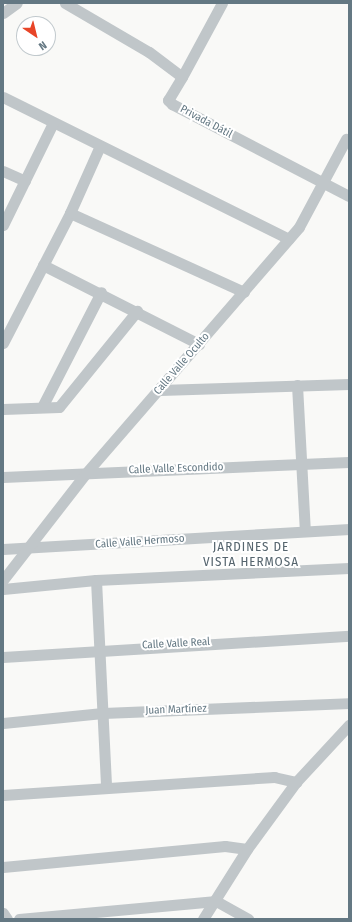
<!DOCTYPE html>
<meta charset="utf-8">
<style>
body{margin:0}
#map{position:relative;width:352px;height:922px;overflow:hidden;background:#f9f9f7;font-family:"Fira Sans Condensed",sans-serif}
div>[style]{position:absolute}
.minor>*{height:11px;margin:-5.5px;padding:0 5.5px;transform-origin:5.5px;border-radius:5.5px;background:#c0c6c9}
span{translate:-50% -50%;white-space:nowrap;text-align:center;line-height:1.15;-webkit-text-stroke:4px #fff;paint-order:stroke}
.street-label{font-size:11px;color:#647883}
.quarter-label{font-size:13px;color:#56656e;letter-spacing:1px}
.frame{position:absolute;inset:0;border:4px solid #647883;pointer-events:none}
.north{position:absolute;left:16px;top:16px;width:40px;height:40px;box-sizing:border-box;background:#fff;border:1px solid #c1c9cd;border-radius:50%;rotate:145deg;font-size:11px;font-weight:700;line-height:16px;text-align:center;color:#647883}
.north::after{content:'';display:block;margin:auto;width:14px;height:18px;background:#e84528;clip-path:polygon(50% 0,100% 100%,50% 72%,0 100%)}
</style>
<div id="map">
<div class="minor">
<div style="left:65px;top:3px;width:97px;rotate:30.3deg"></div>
<div style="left:149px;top:52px;width:41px;rotate:37.1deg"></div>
<div style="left:182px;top:77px;width:27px;rotate:121deg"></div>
<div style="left:168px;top:100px;width:6px;rotate:45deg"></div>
<div style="left:172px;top:104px;width:199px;rotate:27.5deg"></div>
<div style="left:3px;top:13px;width:17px;rotate:-36deg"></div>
<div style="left:182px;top:77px;width:84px;rotate:-61.6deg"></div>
<div style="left:3px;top:97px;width:319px;rotate:26.4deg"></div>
<div style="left:3px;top:171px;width:24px;rotate:24deg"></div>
<div style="left:70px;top:213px;width:191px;rotate:24.4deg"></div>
<div style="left:3px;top:225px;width:114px;rotate:-63.9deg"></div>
<div style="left:43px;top:265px;width:175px;rotate:26.9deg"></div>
<div style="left:3px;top:343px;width:146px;rotate:-62.7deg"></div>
<div style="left:70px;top:213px;width:73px;rotate:-65.9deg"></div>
<div style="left:297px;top:385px;width:146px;rotate:86.9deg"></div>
<div style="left:160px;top:390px;width:189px;rotate:-1.8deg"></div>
<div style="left:42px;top:407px;width:129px;rotate:-62.8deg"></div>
<div style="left:3px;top:409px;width:56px;rotate:-2deg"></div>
<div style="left:59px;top:407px;width:124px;rotate:-50.9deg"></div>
<div style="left:3px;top:477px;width:346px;rotate:-2.5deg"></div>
<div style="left:3px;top:549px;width:347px;rotate:-3.3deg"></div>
<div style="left:3px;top:580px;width:135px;rotate:-52.2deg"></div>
<div style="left:86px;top:473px;width:325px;rotate:-49.1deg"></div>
<div style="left:299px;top:227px;width:100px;rotate:-61.9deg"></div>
<div style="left:96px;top:580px;width:207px;rotate:87.2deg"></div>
<div style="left:3px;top:589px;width:93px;rotate:-5.5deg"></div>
<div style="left:96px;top:580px;width:253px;rotate:-2.7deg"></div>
<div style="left:3px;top:657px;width:347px;rotate:-3.5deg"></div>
<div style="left:3px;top:723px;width:100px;rotate:-5.7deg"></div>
<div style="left:103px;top:713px;width:246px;rotate:-2.3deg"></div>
<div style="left:3px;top:795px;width:272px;rotate:-3.8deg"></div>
<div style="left:274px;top:777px;width:23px;rotate:13deg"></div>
<div style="left:3px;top:867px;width:223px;rotate:-5.4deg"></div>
<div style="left:225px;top:846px;width:22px;rotate:8deg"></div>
<div style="left:216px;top:901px;width:37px;rotate:29deg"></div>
<div style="left:3px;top:913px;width:7px;rotate:56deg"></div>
<div style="left:19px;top:919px;width:198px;rotate:-5.2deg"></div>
<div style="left:203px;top:919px;width:83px;rotate:-57.8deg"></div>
<div style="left:247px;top:849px;width:83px;rotate:-53.8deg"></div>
<div style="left:296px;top:782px;width:78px;rotate:-47.1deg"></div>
</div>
<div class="street-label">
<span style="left:206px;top:122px;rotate:28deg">Privada Dátil</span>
<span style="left:182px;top:364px;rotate:-49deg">Calle Valle Oculto</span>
<span style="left:176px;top:469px;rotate:-2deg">Calle Valle Escondido</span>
<span style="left:140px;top:542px;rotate:-4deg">Calle Valle Hermoso</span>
<span style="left:176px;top:644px;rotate:-3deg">Calle Valle Real</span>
<span style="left:176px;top:710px;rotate:-2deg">Juan Martínez</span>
</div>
<div class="quarter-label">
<span style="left:251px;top:555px">JARDINES DE<br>VISTA HERMOSA</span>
</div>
<div class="frame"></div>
<div class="north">N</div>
</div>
